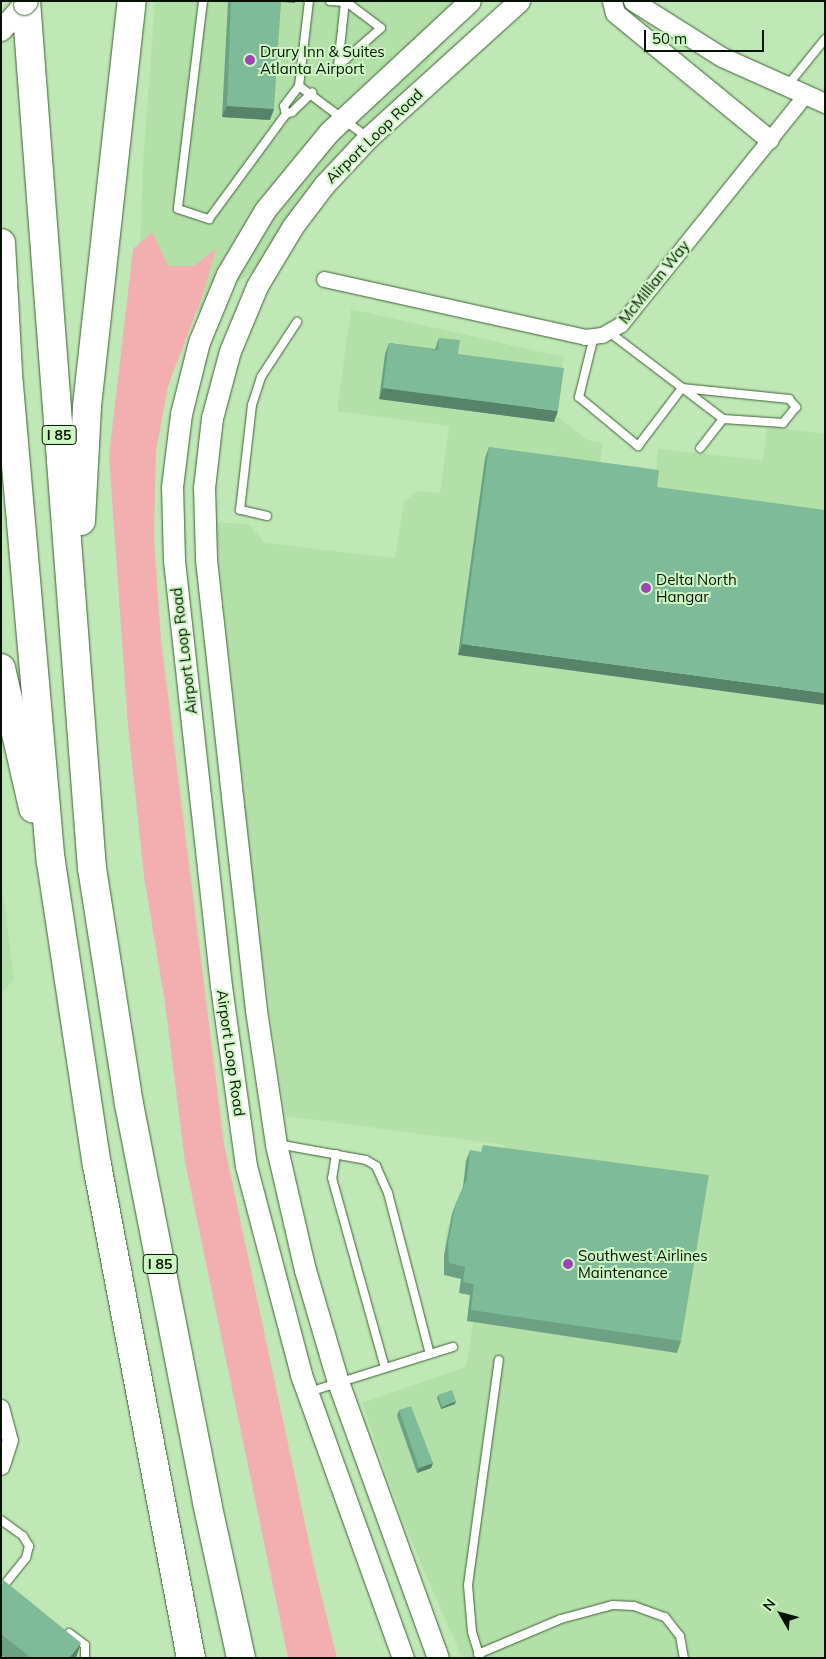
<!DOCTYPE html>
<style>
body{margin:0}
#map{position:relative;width:826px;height:1659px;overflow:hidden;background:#c0e8b6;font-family:Mulish,sans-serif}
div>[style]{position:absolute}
.built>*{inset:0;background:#b3e0a8}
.green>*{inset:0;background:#f3afaf}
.roads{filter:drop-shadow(0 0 1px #3e6135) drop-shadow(0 0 1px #3e6135)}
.service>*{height:8px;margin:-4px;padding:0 4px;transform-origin:4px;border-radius:4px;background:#fff}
.minor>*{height:15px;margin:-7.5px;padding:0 7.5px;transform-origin:7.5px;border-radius:7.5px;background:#fff}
.tertiary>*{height:19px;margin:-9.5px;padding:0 9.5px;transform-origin:9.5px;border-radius:9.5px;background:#fff}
.secondary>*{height:21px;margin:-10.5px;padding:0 10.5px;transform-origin:10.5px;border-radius:10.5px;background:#fff}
.motorway>*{height:28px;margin:-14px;padding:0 14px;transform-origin:14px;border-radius:14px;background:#fff}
.bridges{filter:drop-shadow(0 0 1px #3e6135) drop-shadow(0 0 1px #3e6135)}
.secondary-bridge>*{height:21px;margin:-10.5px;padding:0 10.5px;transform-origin:10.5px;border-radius:10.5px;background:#fff}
.wall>*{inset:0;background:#6ca184}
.shaded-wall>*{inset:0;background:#58836b}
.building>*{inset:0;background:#7ebb99}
.dots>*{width:14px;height:14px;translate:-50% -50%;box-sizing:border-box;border:2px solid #cdf6c3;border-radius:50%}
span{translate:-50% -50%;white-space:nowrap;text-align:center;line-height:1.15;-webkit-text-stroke:4px #cdf6c3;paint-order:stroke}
.shield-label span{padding:1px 4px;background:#cdf6c3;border:1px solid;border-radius:4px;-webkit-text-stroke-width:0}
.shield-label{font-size:14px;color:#051203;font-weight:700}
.poi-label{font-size:15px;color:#051203}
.left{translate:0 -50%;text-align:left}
.street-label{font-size:15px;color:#051203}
.frame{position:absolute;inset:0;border:2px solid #051203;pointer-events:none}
.north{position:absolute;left:756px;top:1589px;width:50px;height:50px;-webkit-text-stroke:4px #cdf6c3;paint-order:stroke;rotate:308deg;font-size:14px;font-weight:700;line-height:20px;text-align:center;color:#051203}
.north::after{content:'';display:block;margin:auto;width:18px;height:22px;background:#051203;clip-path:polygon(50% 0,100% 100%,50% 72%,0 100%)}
.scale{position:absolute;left:644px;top:30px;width:120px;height:22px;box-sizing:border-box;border:2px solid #051203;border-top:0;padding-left:6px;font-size:15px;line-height:18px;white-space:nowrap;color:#051203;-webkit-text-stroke:4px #cdf6c3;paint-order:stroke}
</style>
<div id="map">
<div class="built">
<div style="clip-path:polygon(155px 1px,481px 1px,456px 27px,281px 250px,136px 358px,143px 164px)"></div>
<div style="clip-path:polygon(351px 309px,564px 357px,557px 416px,587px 440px,602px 443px,600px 473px,655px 481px,658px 449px,763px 460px,767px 426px,825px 434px,825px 1658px,462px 1658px,402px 1519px,362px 1403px,466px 1367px,473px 1322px,467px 1321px,470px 1296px,459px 1293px,462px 1275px,446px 1275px,445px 1237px,452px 1214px,459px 1198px,461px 1200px,466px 1161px,502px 1159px,504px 1145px,285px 1116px,255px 905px,215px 522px,248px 524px,265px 543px,395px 558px,404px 502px,417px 491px,440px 493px,449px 426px,337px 411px)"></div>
<div style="clip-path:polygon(1px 877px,14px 979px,1px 994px)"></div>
</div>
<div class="green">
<div style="clip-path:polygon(152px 232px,168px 266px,194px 266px,216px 248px,203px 294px,168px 386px,156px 451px,154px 539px,161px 640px,224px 1144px,315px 1570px,337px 1658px,288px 1658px,185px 1162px,165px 1003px,144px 876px,128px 726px,109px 456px,133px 249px)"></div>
</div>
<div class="roads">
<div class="service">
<div style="left:203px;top:1px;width:209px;rotate:96.9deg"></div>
<div style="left:178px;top:209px;width:33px;rotate:18deg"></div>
<div style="left:209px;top:219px;width:130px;rotate:-53.7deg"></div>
<div style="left:286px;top:114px;width:6px;rotate:-18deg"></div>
<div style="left:292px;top:112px;width:28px;rotate:-44deg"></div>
<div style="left:330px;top:1px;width:15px;rotate:4deg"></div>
<div style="left:338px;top:66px;width:57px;rotate:-41.5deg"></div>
<div style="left:381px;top:28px;width:45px;rotate:-143.1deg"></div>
<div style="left:338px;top:66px;width:64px;rotate:-83.8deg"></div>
<div style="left:788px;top:85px;width:59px;rotate:-51.2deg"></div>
<div style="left:299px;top:86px;width:85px;rotate:36.9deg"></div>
<div style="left:286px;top:114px;width:8px;rotate:-104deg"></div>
<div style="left:284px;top:106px;width:25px;rotate:-53deg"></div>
<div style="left:299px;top:86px;width:86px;rotate:-83.3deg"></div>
<div style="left:609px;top:332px;width:143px;rotate:37.3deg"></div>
<div style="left:723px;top:419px;width:37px;rotate:128deg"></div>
<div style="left:594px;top:336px;width:63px;rotate:103.8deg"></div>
<div style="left:579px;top:397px;width:77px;rotate:39.7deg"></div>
<div style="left:638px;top:446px;width:73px;rotate:-52.8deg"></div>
<div style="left:682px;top:388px;width:108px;rotate:5.9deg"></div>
<div style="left:789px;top:399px;width:11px;rotate:49deg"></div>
<div style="left:796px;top:407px;width:21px;rotate:129deg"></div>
<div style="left:783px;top:423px;width:60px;rotate:-176.2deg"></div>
<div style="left:267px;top:516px;width:28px;rotate:-167deg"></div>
<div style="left:240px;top:510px;width:106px;rotate:-83.5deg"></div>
<div style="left:252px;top:405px;width:29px;rotate:-72deg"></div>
<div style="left:261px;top:377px;width:66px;rotate:-56.8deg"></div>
<div style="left:277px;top:1144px;width:90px;rotate:10.2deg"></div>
<div style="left:366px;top:1160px;width:12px;rotate:31deg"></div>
<div style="left:376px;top:1166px;width:30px;rotate:66deg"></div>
<div style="left:388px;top:1193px;width:166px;rotate:75.4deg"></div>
<div style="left:336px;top:1154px;width:24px;rotate:99deg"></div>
<div style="left:332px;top:1178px;width:197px;rotate:74.4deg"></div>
<div style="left:309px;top:1392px;width:151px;rotate:-17.4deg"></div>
<div style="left:1px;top:1520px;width:27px;rotate:36deg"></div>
<div style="left:23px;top:1536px;width:12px;rotate:59deg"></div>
<div style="left:29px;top:1546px;width:12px;rotate:104deg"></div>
<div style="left:26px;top:1558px;width:33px;rotate:129deg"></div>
<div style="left:69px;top:1633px;width:20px;rotate:37deg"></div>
<div style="left:85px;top:1645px;width:13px;rotate:90deg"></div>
<div style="left:478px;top:1654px;width:90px;rotate:-22.9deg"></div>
<div style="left:561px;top:1619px;width:54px;rotate:-15.1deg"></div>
<div style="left:613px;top:1605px;width:21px;rotate:3deg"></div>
<div style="left:634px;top:1606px;width:33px;rotate:20deg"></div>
<div style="left:665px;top:1617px;width:24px;rotate:52deg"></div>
<div style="left:680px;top:1636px;width:22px;rotate:80deg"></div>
<div style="left:480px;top:1658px;width:27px;rotate:-107deg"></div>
<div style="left:472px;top:1632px;width:47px;rotate:-94.9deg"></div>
<div style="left:468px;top:1585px;width:227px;rotate:-82.2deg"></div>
</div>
<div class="minor">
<div style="left:324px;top:279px;width:267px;rotate:12.5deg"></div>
<div style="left:585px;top:337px;width:17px;rotate:-7deg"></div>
<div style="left:602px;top:335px;width:22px;rotate:-30deg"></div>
<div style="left:621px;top:324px;width:294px;rotate:-51.2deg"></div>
<div style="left:1px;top:1407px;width:34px;rotate:75deg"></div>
<div style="left:10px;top:1440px;width:28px;rotate:108deg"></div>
</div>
<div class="tertiary">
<div style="left:612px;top:1px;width:12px;rotate:76deg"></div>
<div style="left:615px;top:13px;width:199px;rotate:39.3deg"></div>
<div style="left:633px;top:1px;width:105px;rotate:32.2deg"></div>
<div style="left:722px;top:57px;width:113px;rotate:24.1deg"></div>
</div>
<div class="secondary">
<div style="left:1px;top:30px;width:35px;rotate:-49deg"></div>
<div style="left:403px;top:1658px;width:302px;rotate:-109.8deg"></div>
<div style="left:301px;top:1374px;width:215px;rotate:-104.8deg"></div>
<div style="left:246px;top:1166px;width:182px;rotate:-97.9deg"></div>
<div style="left:221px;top:986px;width:428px;rotate:-96.3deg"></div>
<div style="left:174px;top:561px;width:74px;rotate:-91.5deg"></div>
<div style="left:172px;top:487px;width:74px;rotate:-83deg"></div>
<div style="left:181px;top:414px;width:74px;rotate:-76deg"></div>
<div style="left:199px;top:342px;width:74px;rotate:-67.6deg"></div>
<div style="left:227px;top:274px;width:74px;rotate:-59.3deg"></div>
<div style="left:265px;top:210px;width:101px;rotate:-50.6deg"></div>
<div style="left:329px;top:132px;width:192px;rotate:-42.9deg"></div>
<div style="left:438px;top:1658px;width:294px;rotate:-109.9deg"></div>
<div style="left:338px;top:1382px;width:117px;rotate:-106.4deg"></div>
<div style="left:305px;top:1270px;width:129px;rotate:-103deg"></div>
<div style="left:276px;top:1144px;width:135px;rotate:-98.5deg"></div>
<div style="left:256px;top:1010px;width:234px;rotate:-96.4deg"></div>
<div style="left:230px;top:777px;width:220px;rotate:-96.3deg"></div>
<div style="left:206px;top:558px;width:70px;rotate:-91.6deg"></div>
<div style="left:204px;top:488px;width:70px;rotate:-83.5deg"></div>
<div style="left:212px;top:418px;width:69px;rotate:-75deg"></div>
<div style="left:230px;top:351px;width:70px;rotate:-67.4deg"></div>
<div style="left:257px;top:286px;width:70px;rotate:-59deg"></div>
<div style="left:293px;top:226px;width:51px;rotate:-52.9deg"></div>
<div style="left:324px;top:185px;width:64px;rotate:-46.9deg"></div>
<div style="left:368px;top:138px;width:204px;rotate:-42.2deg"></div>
</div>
<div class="motorway">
<div style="left:26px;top:1px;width:870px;rotate:85.65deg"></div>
<div style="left:92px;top:868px;width:239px;rotate:81.1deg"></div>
<div style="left:129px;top:1104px;width:407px;rotate:78.9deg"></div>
<div style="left:207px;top:1503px;width:159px;rotate:77.6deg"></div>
<div style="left:1px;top:243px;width:131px;rotate:86.9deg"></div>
<div style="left:8px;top:374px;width:490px;rotate:85deg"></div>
<div style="left:51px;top:862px;width:306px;rotate:81.4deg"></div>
<div style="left:97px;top:1165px;width:502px;rotate:79.21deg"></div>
<div style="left:81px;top:521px;width:115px;rotate:-87deg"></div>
<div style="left:87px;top:406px;width:407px;rotate:-83.7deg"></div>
<div style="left:1px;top:668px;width:144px;rotate:77.1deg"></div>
</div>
</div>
<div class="bridges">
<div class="secondary-bridge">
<div style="left:24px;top:4px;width:4px;rotate:-45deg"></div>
</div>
</div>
<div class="wall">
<div style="clip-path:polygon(228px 1px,295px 1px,295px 3px,281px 2px,270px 120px,222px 117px)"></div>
<div style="clip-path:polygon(439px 338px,458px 354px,554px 422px,379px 399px,385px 354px,389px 343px,435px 349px)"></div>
<div style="clip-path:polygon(489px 447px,657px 487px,458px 655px,485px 458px)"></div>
<div style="clip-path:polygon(470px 1150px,681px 1341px,677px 1353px,467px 1321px,470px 1295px,459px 1293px,461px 1279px,444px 1275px,444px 1255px,452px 1214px,456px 1203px,463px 1187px,466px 1161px)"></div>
<div style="clip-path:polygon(438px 1395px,455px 1404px,441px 1409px,437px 1398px)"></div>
<div style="clip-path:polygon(399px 1410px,433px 1463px,431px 1468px,417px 1473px,397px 1416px)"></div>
<div style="clip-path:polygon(1px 1578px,76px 1658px,5px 1658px,1px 1655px)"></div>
</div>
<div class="shaded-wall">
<div style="clip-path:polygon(278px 1px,295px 1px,295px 3px)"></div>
<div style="clip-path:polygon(227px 106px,274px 109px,270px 120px,222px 117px)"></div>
<div style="clip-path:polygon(383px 388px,558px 411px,554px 422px,379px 399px)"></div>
<div style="clip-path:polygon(462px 644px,825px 693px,825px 705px,458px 655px)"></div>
<div style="clip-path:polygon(456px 1401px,455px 1404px,441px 1409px,442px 1407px)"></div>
<div style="clip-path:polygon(433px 1463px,431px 1468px,417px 1473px,419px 1468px)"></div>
<div style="clip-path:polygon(81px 1643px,76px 1658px,69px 1658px)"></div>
</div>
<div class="building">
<div style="clip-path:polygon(231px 1px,281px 1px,274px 109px,227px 106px)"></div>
<div style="clip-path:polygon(439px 338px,460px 340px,458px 354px,564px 368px,558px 411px,383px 388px,389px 343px,438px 350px)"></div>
<div style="clip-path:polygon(489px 447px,659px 470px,657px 487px,825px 510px,825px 693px,462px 644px)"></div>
<div style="clip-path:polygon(483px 1145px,709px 1175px,681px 1341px,471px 1310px,474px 1284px,463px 1282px,465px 1267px,449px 1263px,448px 1244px,456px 1203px,467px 1179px,470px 1150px,481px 1152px)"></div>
<div style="clip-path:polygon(452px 1390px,456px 1401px,442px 1407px,438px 1395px)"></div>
<div style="clip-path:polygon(411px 1406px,433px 1463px,419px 1468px,399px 1410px)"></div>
<div style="clip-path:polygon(1px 1578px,81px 1643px,69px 1658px,31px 1658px,1px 1634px)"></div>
</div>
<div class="dots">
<div style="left:250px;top:60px;background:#9d46b2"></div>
<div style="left:646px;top:588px;background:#9d46b2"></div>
<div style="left:568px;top:1264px;background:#9d46b2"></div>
</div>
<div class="shield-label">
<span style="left:59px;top:435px">I 85</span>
<span style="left:160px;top:1264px">I 85</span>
</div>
<div class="poi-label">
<span class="left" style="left:260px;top:60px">Drury Inn &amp; Suites<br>Atlanta Airport</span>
<span class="left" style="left:656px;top:588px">Delta North<br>Hangar</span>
<span class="left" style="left:578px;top:1264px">Southwest Airlines<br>Maintenance</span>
</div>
<div class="street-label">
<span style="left:374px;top:136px;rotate:-44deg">Airport Loop Road</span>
<span style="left:654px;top:282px;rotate:-51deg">McMillian Way</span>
<span style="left:184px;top:651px;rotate:-97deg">Airport Loop Road</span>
<span style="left:231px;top:1053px;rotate:82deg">Airport Loop Road</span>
</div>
<div class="frame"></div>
<div class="north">N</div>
<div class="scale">50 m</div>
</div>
